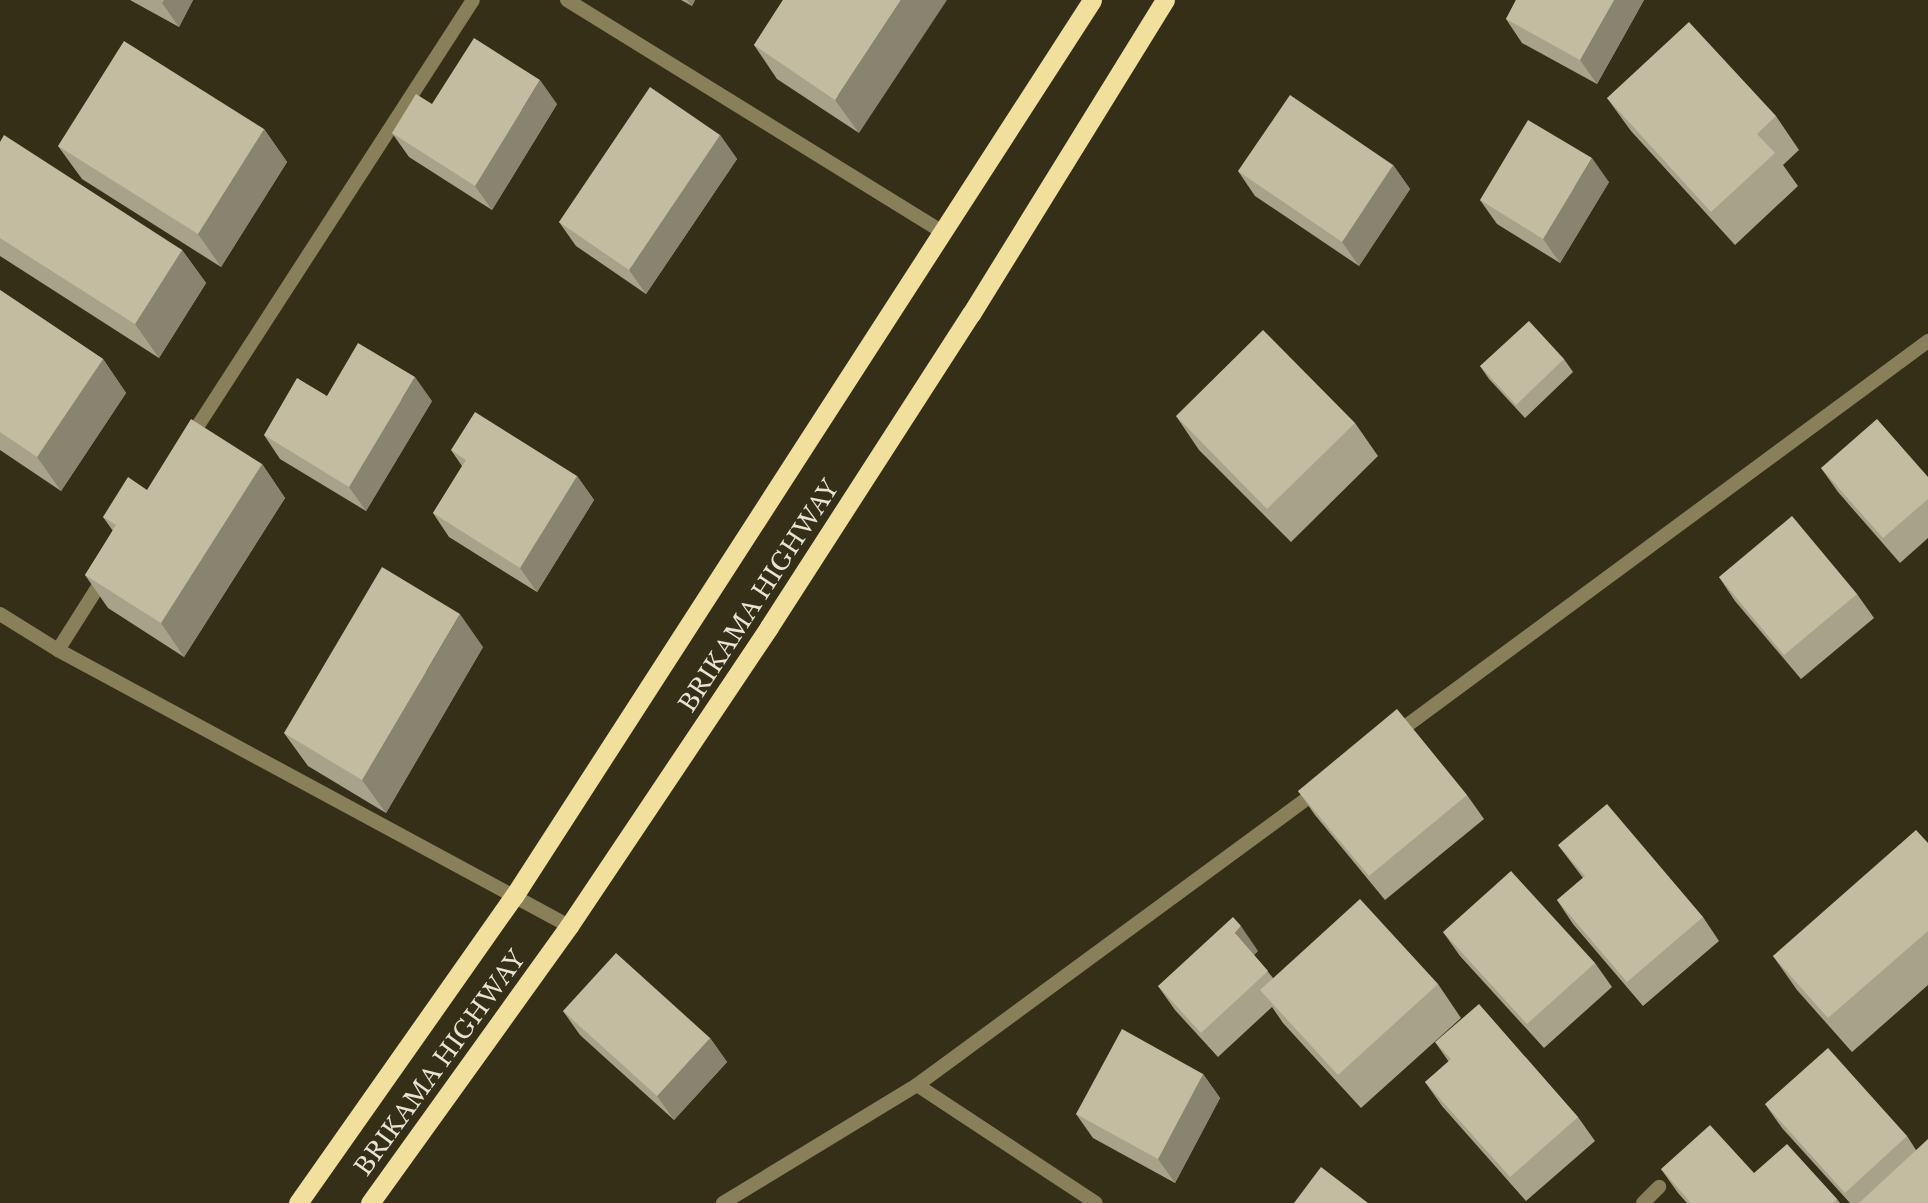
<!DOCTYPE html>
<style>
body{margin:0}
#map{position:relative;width:1928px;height:1203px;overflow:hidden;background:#362f18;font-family:"Libre Baskerville",serif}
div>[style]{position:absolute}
.minor>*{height:14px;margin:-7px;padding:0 7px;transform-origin:7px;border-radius:7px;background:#897f5b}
.tertiary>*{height:14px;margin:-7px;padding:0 7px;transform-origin:7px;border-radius:7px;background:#897f5b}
.trunk>*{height:19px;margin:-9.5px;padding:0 9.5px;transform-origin:9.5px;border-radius:9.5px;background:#f1df9e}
.wall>*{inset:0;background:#a8a28a}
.shaded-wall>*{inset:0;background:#888470}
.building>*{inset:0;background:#c3bca0}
span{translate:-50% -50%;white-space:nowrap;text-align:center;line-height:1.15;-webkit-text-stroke:7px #362f18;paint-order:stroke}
.street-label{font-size:24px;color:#e7e3d5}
</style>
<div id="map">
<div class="minor">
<div style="left:567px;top:0;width:440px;rotate:31.7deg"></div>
<div style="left:190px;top:438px;width:521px;rotate:-57.13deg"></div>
<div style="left:0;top:614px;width:68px;rotate:31.8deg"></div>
<div style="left:58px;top:650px;width:581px;rotate:28.37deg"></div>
<div style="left:58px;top:650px;width:90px;rotate:-57.7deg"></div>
<div style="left:917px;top:1085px;width:214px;rotate:33.4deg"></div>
<div style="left:1643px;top:1203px;width:23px;rotate:-45deg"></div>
</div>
<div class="tertiary">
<div style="left:1394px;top:735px;width:664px;rotate:-36.42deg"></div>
<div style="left:723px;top:1203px;width:227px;rotate:-31.3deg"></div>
<div style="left:917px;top:1085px;width:498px;rotate:-36.3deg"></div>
</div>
<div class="trunk">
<div style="left:298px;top:1203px;width:375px;rotate:-54.9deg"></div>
<div style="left:514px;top:896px;width:1066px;rotate:-57.17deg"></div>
<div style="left:370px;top:1203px;width:341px;rotate:-54.3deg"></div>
<div style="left:569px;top:926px;width:360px;rotate:-56.2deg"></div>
<div style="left:769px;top:627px;width:373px;rotate:-57.2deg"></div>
<div style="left:971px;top:314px;width:369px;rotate:-58.3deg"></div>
</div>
<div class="wall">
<div style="clip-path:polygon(130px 0,193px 0,179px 27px)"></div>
<div style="clip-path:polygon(681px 0,695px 0,692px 6px)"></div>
<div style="clip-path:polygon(783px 0,859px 133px,777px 79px,754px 45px)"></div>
<div style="clip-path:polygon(1516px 0,1644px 0,1597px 84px,1522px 43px,1506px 19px)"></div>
<div style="clip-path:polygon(1607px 98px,1776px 116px,1799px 150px,1783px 165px,1798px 186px,1735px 245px,1631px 131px)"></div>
<div style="clip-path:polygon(557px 104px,492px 210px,409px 157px,392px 133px)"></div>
<div style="clip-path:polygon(264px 129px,287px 162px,221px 267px,82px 179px,58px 146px)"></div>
<div style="clip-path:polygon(720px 135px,737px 159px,646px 294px,576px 246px,559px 222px)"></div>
<div style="clip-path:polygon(0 142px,182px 250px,206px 283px,159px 358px,0 256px)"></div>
<div style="clip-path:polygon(1393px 165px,1410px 189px,1359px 266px,1255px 196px,1238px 171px)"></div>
<div style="clip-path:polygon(1609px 182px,1560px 263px,1497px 224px,1480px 200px)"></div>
<div style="clip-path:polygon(0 290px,103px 359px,126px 393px,61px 491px,0 450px)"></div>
<div style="clip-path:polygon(1564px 359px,1573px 372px,1525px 418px,1489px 379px,1480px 366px)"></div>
<div style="clip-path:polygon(327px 396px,432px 401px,366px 511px,280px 459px,264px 435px)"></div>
<div style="clip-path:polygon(1176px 416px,1355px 423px,1378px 456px,1291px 542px,1199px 450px)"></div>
<div style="clip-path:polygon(451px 450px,577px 476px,594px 500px,537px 592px,449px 537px,433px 513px,462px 466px)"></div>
<div style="clip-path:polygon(262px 464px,285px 498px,184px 657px,108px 608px,85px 575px,113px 531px,103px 517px,147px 490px)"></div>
<div style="clip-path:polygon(1821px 468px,1928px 477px,1928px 538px,1900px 563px,1838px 492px)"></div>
<div style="clip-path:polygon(1719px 577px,1857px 594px,1874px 618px,1801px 679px,1735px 601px)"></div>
<div style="clip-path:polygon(483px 647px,386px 813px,308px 766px,284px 733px)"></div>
<div style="clip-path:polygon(1298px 791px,1467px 795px,1484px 819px,1385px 900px,1315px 815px)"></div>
<div style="clip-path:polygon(1928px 843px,1928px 985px,1852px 1052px,1797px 990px,1773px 956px)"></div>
<div style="clip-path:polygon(1558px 845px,1703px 917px,1719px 941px,1643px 1006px,1573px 924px,1557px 900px,1583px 878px)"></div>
<div style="clip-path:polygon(1443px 932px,1595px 963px,1612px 987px,1544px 1048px,1460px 956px)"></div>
<div style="clip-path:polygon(1258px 951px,1254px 955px,1273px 978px,1438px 984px,1461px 1018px,1361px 1108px,1283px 1023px,1272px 1007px,1218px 1057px,1175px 1010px,1158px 986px)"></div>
<div style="clip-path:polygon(563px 1011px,710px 1038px,727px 1062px,674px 1120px,580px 1035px)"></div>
<div style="clip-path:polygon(1435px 1042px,1578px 1117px,1595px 1141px,1526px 1201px,1442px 1106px,1425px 1082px,1449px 1062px)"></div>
<div style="clip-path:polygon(1203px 1074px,1220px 1098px,1175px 1183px,1093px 1138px,1076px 1114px)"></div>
<div style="clip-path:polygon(1765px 1104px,1907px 1136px,1916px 1150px,1928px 1203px,1850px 1203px,1782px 1128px)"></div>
<div style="clip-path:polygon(1661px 1169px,1754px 1173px,1837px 1199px,1840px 1203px,1687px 1203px,1678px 1193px)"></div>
</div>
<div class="shaded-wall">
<div style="clip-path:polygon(164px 0,193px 0,179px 27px,162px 3px)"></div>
<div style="clip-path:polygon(687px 0,695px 0,692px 6px)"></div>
<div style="clip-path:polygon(901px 0,947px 0,859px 133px,835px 100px)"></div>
<div style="clip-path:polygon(1614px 0,1644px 0,1597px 84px,1580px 60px)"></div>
<div style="clip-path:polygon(540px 80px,557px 104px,492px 210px,475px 186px)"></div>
<div style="clip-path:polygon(264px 129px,287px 162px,221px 267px,198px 234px)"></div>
<div style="clip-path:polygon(720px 135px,737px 159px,646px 294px,629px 270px)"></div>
<div style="clip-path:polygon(1592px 158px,1609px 182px,1560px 263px,1543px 239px)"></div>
<div style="clip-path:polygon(1393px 165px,1410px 189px,1359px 266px,1342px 242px)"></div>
<div style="clip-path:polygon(182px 250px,206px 283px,159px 358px,135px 324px)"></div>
<div style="clip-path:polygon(103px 359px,126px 393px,61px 491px,37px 457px)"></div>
<div style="clip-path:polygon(415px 377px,432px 401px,366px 511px,349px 487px)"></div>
<div style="clip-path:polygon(262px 464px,285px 498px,184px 657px,161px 623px)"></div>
<div style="clip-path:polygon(577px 476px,594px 500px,537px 592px,520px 568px)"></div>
<div style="clip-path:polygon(460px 614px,483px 647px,386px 813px,362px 780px)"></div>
<div style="clip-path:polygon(1241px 926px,1258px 951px,1251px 957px,1235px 933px)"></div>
<div style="clip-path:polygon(710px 1038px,727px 1062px,674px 1120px,657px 1096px)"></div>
<div style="clip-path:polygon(1203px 1074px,1220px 1098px,1175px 1183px,1158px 1159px)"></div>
</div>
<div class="building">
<div style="clip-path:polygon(783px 0,901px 0,835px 100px,754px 45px)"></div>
<div style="clip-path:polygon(1516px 0,1614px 0,1580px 60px,1506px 19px)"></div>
<div style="clip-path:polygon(1689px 22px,1776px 116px,1757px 134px,1775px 153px,1711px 212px,1607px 98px)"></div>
<div style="clip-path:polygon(474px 38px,540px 80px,475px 186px,392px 133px,416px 94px,432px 104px)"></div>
<div style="clip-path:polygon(124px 41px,264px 129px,198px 234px,58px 146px)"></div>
<div style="clip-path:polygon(650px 87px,720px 135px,629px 270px,559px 222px)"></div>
<div style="clip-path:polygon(1290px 95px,1393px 165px,1342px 242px,1238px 171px)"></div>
<div style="clip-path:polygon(1528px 120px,1592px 158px,1543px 239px,1480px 200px)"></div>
<div style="clip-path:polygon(4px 135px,182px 250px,135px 324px,0 238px,0 142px)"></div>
<div style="clip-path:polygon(0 290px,103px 359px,37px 457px,0 432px)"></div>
<div style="clip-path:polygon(1529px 321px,1564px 359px,1516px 405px,1480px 366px)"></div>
<div style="clip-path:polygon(1263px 330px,1355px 423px,1267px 509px,1176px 416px)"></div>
<div style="clip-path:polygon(358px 343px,415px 377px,349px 487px,264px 435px,297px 378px,327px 396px)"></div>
<div style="clip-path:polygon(475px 412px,577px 476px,520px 568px,433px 513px,466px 460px,451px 450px)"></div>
<div style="clip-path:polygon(191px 419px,262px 464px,161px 623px,85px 575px,116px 525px,103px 517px,128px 477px,147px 490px)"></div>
<div style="clip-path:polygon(1877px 419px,1928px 477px,1928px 499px,1883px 538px,1821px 468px)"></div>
<div style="clip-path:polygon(1792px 516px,1857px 594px,1784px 655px,1719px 577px)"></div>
<div style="clip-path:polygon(382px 567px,460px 614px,362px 780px,284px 733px)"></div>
<div style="clip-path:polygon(1397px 709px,1467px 795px,1369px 876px,1298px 791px)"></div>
<div style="clip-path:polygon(1607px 804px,1703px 917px,1627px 982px,1557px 900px,1585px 876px,1558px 845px)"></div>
<div style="clip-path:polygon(1916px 830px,1928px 843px,1928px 931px,1828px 1018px,1773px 956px)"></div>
<div style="clip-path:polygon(1511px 871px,1595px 963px,1527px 1024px,1443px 932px)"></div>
<div style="clip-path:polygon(1360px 899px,1438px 984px,1338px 1075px,1260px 990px)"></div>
<div style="clip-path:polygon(1233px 917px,1241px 926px,1235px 933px,1268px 971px,1201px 1033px,1158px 986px)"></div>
<div style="clip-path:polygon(616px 953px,710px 1038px,657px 1096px,563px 1011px)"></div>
<div style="clip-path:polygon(1479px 1004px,1578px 1117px,1510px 1177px,1425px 1082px,1451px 1059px,1435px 1042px)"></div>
<div style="clip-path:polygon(1122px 1029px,1203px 1074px,1158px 1159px,1076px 1114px)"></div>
<div style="clip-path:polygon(1828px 1048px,1907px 1136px,1845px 1193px,1765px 1104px)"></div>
<div style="clip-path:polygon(1710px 1125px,1754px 1173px,1787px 1144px,1837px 1199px,1833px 1203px,1691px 1203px,1661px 1169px)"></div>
<div style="clip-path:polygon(1928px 1139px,1928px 1203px,1859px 1203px)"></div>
<div style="clip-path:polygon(1321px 1167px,1368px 1203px,1294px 1203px)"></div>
</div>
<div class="street-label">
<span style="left:759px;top:596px;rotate:-57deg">BRIKAMA HIGHWAY</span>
<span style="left:440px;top:1063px;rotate:-54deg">BRIKAMA HIGHWAY</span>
</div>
</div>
